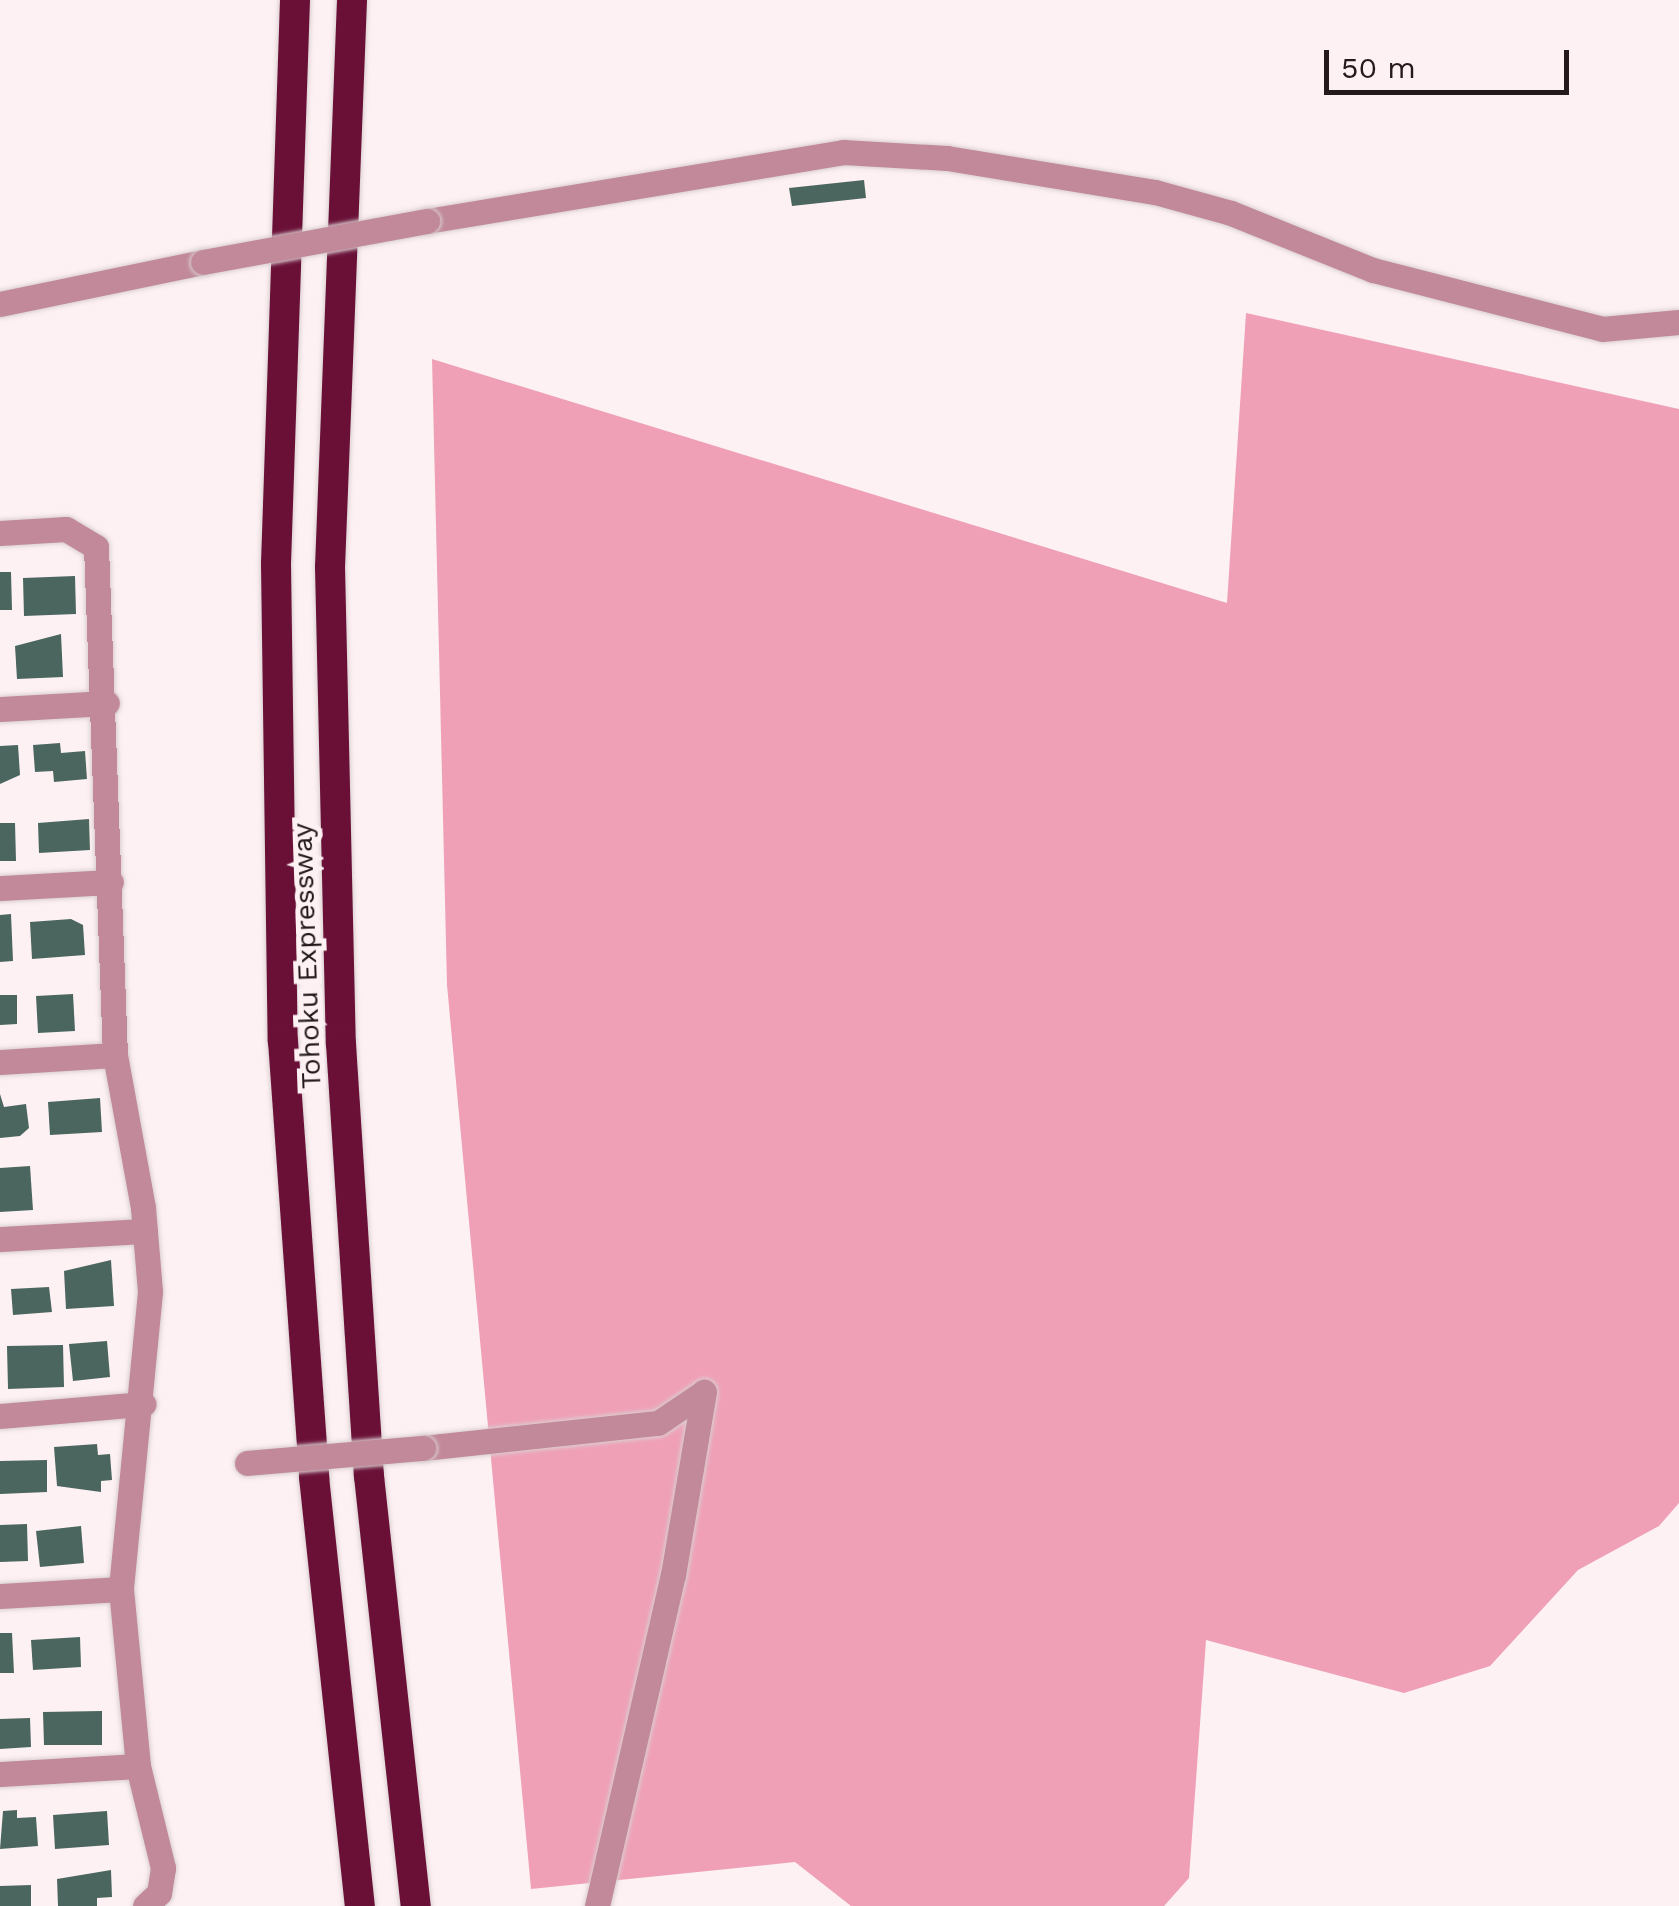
<!DOCTYPE html>
<style>
body{margin:0}
#map{position:relative;width:1679px;height:1906px;overflow:hidden;background:#fdf1f4;font-family:"Work Sans",sans-serif}
div>[style]{position:absolute}
.forest>*{inset:0;background:#efa0b7}
.building>*{inset:0;background:#4b665e}
.roads{filter:drop-shadow(0 0 2px #dacfd1) drop-shadow(0 0 2px #dacfd1)}
.minor>*{height:25px;margin:-12.5px;padding:0 12.5px;transform-origin:12.5px;border-radius:12.5px;background:#c18999}
.motorway>*{height:30px;margin:-15px;padding:0 15px;transform-origin:15px;border-radius:15px;background:#6a1037}
.bridges{filter:drop-shadow(0 0 2px #dacfd1) drop-shadow(0 0 2px #dacfd1)}
.minor-bridge>*{height:25px;margin:-12.5px;padding:0 12.5px;transform-origin:12.5px;border-radius:12.5px;background:#c18999}
span{translate:-50% -50%;white-space:nowrap;text-align:center;line-height:1.15;-webkit-text-stroke:10px #fdf1f4;paint-order:stroke}
.street-label{font-size:28px;color:#241a1c}
.scale{position:absolute;left:1324px;top:50px;width:245px;height:45px;box-sizing:border-box;border:5px solid #241a1c;border-top:0;padding-left:12px;font-size:30px;line-height:35px;white-space:nowrap;color:#241a1c;-webkit-text-stroke:8px #fdf1f4;paint-order:stroke}
</style>
<div id="map">
<div class="forest">
<div style="clip-path:polygon(1246px 313px,1679px 409px,1679px 1503px,1659px 1526px,1578px 1570px,1490px 1666px,1404px 1693px,1206px 1640px,1189px 1878px,1164px 1906px,851px 1906px,795px 1862px,531px 1889px,447px 985px,432px 359px,1227px 603px)"></div>
</div>
<div class="building">
<div style="clip-path:polygon(864px 180px,866px 198px,792px 206px,789px 188px)"></div>
<div style="clip-path:polygon(0 572px,11px 572px,12px 610px,0 610px)"></div>
<div style="clip-path:polygon(75px 576px,76px 614px,24px 616px,23px 578px)"></div>
<div style="clip-path:polygon(61px 634px,63px 677px,17px 679px,15px 646px)"></div>
<div style="clip-path:polygon(60px 743px,61px 753px,85px 751px,87px 779px,54px 782px,53px 771px,35px 772px,33px 745px)"></div>
<div style="clip-path:polygon(18px 745px,20px 775px,0 784px,0 746px)"></div>
<div style="clip-path:polygon(89px 819px,90px 850px,39px 853px,38px 823px)"></div>
<div style="clip-path:polygon(0 823px,15px 823px,16px 861px,0 861px)"></div>
<div style="clip-path:polygon(11px 914px,13px 961px,0 962px,0 915px)"></div>
<div style="clip-path:polygon(71px 919px,83px 925px,85px 955px,32px 959px,30px 922px)"></div>
<div style="clip-path:polygon(73px 994px,75px 1031px,38px 1033px,36px 996px)"></div>
<div style="clip-path:polygon(0 995px,17px 995px,17px 1024px,0 1025px)"></div>
<div style="clip-path:polygon(0 1094px,4px 1107px,26px 1104px,29px 1128px,20px 1136px,0 1138px)"></div>
<div style="clip-path:polygon(100px 1098px,102px 1132px,50px 1135px,48px 1102px)"></div>
<div style="clip-path:polygon(30px 1166px,33px 1210px,0 1212px,0 1168px)"></div>
<div style="clip-path:polygon(111px 1260px,114px 1306px,66px 1309px,64px 1271px)"></div>
<div style="clip-path:polygon(49px 1287px,52px 1312px,13px 1315px,11px 1289px)"></div>
<div style="clip-path:polygon(107px 1341px,110px 1377px,73px 1381px,69px 1344px)"></div>
<div style="clip-path:polygon(63px 1345px,64px 1387px,8px 1389px,7px 1346px)"></div>
<div style="clip-path:polygon(97px 1444px,98px 1455px,110px 1454px,112px 1480px,101px 1481px,101px 1492px,57px 1486px,54px 1447px)"></div>
<div style="clip-path:polygon(47px 1460px,47px 1492px,0 1494px,0 1461px)"></div>
<div style="clip-path:polygon(27px 1524px,28px 1561px,0 1562px,0 1525px)"></div>
<div style="clip-path:polygon(81px 1526px,84px 1563px,40px 1567px,36px 1531px)"></div>
<div style="clip-path:polygon(0 1633px,12px 1633px,14px 1673px,0 1673px)"></div>
<div style="clip-path:polygon(80px 1637px,81px 1667px,33px 1670px,31px 1640px)"></div>
<div style="clip-path:polygon(102px 1711px,102px 1745px,44px 1745px,43px 1712px)"></div>
<div style="clip-path:polygon(30px 1718px,31px 1747px,0 1749px,0 1719px)"></div>
<div style="clip-path:polygon(17px 1810px,17px 1818px,36px 1817px,38px 1846px,0 1849px,3px 1811px)"></div>
<div style="clip-path:polygon(107px 1811px,109px 1845px,55px 1849px,53px 1815px)"></div>
<div style="clip-path:polygon(111px 1870px,112px 1897px,97px 1898px,97px 1906px,58px 1906px,57px 1879px)"></div>
<div style="clip-path:polygon(31px 1885px,31px 1906px,0 1906px,0 1886px)"></div>
</div>
<div class="roads">
<div class="minor">
<div style="left:427px;top:221px;width:422px;rotate:-9.4deg"></div>
<div style="left:843px;top:152px;width:104px;rotate:3.3deg"></div>
<div style="left:947px;top:158px;width:211px;rotate:9.3deg"></div>
<div style="left:1155px;top:192px;width:79px;rotate:15.4deg"></div>
<div style="left:1231px;top:213px;width:153px;rotate:21.9deg"></div>
<div style="left:1373px;top:270px;width:236px;rotate:14.4deg"></div>
<div style="left:1602px;top:329px;width:77px;rotate:-5.2deg"></div>
<div style="left:0;top:304px;width:207px;rotate:-11.7deg"></div>
<div style="left:0;top:533px;width:66px;rotate:-3.5deg"></div>
<div style="left:66px;top:529px;width:35px;rotate:31deg"></div>
<div style="left:96px;top:547px;width:508px;rotate:87.86deg"></div>
<div style="left:115px;top:1055px;width:156px;rotate:79.6deg"></div>
<div style="left:143px;top:1208px;width:84px;rotate:85.2deg"></div>
<div style="left:150px;top:1292px;width:298px;rotate:95.6deg"></div>
<div style="left:121px;top:1589px;width:178px;rotate:84.5deg"></div>
<div style="left:138px;top:1766px;width:105px;rotate:76.2deg"></div>
<div style="left:163px;top:1868px;width:25px;rotate:99deg"></div>
<div style="left:159px;top:1893px;width:19px;rotate:137deg"></div>
<div style="left:0;top:709px;width:107px;rotate:-3.2deg"></div>
<div style="left:0;top:888px;width:111px;rotate:-3.1deg"></div>
<div style="left:0;top:1062px;width:115px;rotate:-3.5deg"></div>
<div style="left:0;top:1239px;width:145px;rotate:-3.2deg"></div>
<div style="left:0;top:1416px;width:144px;rotate:-4.8deg"></div>
<div style="left:423px;top:1448px;width:236px;rotate:-6.1deg"></div>
<div style="left:658px;top:1423px;width:55px;rotate:-34deg"></div>
<div style="left:0;top:1596px;width:121px;rotate:-3.3deg"></div>
<div style="left:0;top:1774px;width:138px;rotate:-3.3deg"></div>
<div style="left:597px;top:1906px;width:340px;rotate:-77.1deg"></div>
<div style="left:673px;top:1575px;width:186px;rotate:-80.4deg"></div>
</div>
<div class="motorway">
<div style="left:295px;top:0;width:564px;rotate:91.93deg"></div>
<div style="left:276px;top:564px;width:477px;rotate:89.2deg"></div>
<div style="left:283px;top:1041px;width:437px;rotate:85.9deg"></div>
<div style="left:314px;top:1477px;width:431px;rotate:83.9deg"></div>
<div style="left:352px;top:0;width:567px;rotate:92.22deg"></div>
<div style="left:330px;top:567px;width:477px;rotate:88.7deg"></div>
<div style="left:341px;top:1044px;width:433px;rotate:86.3deg"></div>
<div style="left:369px;top:1476px;width:433px;rotate:83.8deg"></div>
</div>
</div>
<div class="bridges">
<div class="minor-bridge">
<div style="left:203px;top:262px;width:228px;rotate:-10.4deg"></div>
<div style="left:247px;top:1463px;width:177px;rotate:-4.9deg"></div>
</div>
</div>
<div class="street-label">
<span style="left:307px;top:956px;rotate:-92deg">Tohoku Expressway</span>
</div>
<div class="scale">50 m</div>
</div>
